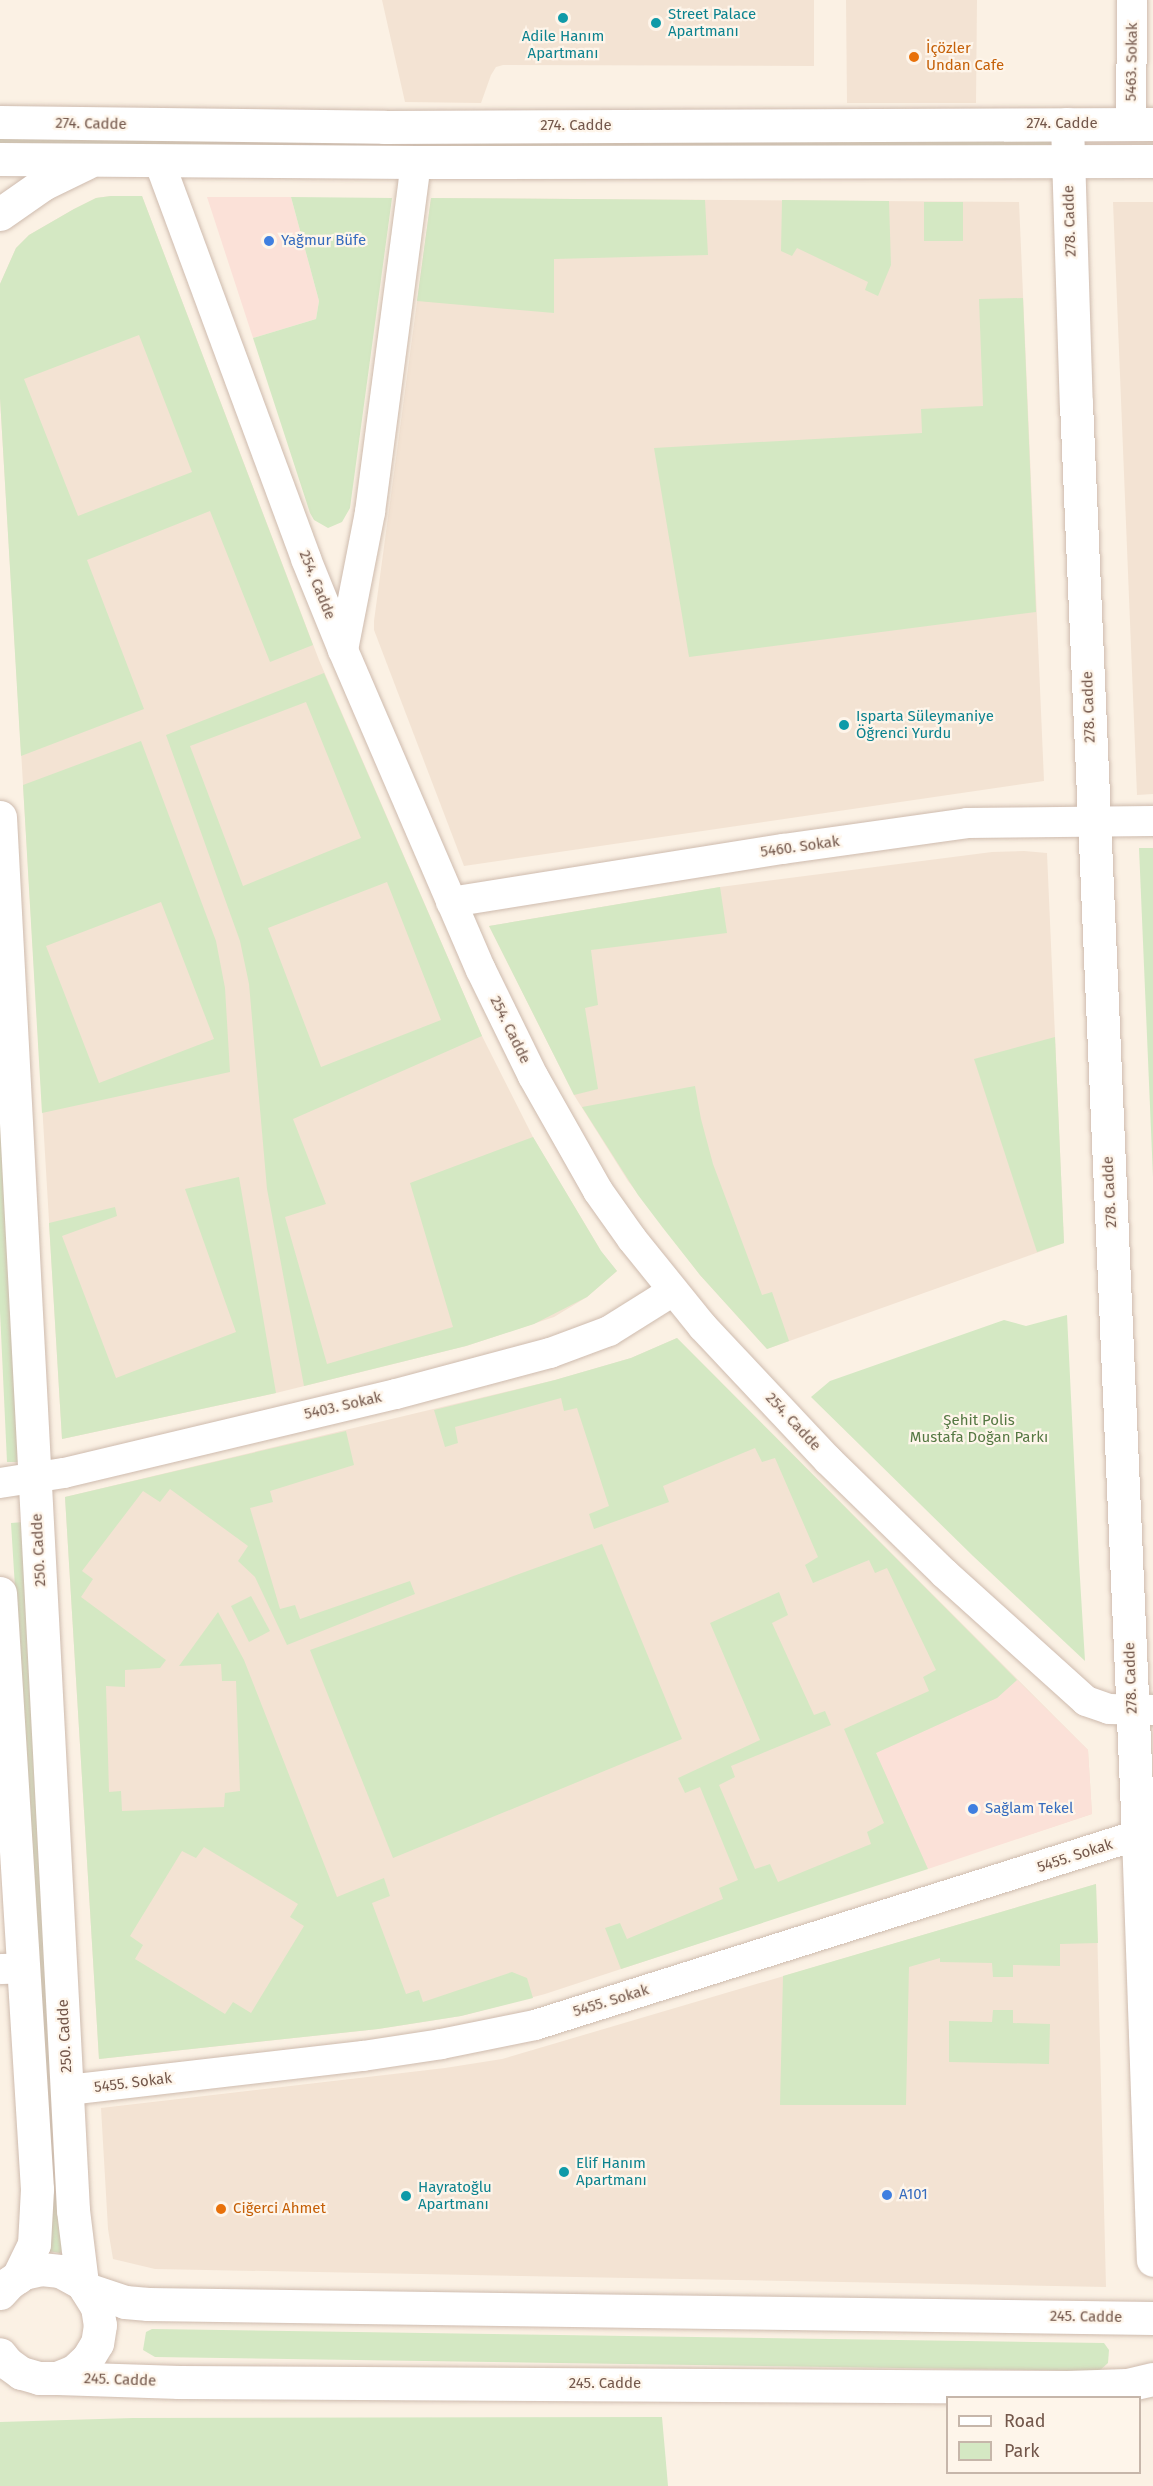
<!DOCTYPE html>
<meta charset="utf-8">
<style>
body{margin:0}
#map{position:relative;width:1153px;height:2486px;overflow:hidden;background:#fbf1e4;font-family:"Fira Sans",sans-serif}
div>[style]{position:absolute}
.residential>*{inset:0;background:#f3e3d3}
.commercial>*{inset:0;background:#fbe1d8}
.green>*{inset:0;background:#d4e8c3}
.roads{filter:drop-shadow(0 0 2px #cebbae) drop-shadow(0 0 2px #cebbae)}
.minor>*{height:30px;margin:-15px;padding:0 15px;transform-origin:15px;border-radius:15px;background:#fff}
.tertiary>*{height:33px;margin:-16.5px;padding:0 16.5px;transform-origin:16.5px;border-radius:16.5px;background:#fff}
.dots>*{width:16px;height:16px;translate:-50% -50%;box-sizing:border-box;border:3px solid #fef5ea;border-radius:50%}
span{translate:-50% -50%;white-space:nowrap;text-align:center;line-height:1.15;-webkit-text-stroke:4.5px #fef5ea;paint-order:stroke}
.culture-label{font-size:15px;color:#0d838f}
.left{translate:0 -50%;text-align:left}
.food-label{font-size:15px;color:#c56008}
.street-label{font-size:15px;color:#73574b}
.shop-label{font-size:15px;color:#366cbe}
.park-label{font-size:15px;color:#557843}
.legend{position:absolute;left:946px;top:2396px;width:195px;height:78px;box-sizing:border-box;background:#fef5ea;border:2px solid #c6b6aa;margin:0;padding:8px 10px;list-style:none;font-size:18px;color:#73574b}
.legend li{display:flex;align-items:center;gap:12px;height:30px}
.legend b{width:30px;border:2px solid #c6b6aa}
</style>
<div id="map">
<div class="residential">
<div style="clip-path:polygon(382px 0,814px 0,814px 66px,503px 65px,496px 67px,491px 75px,481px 103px,405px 102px)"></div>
<div style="clip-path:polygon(846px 0,977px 0,976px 103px,847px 103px)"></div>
<div style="clip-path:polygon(111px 196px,142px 196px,319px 660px,482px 1036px,533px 1137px,601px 1251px,617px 1271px,587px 1297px,554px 1317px,466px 1346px,276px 1393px,62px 1439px,0 398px,0 284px,16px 248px,29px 235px,74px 209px,96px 198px)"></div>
<div style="clip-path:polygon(431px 198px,1019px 202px,1044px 781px,464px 866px,374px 630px,374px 621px)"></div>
<div style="clip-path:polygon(1113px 202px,1153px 202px,1153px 794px,1137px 795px)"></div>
<div style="clip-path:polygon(1024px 851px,1047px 853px,1064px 1243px,767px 1349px,700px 1275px,628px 1181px,574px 1095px,489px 926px,720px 887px,992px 852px)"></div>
<div style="clip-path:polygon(677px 1338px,1088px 1750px,1092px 1814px,545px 1994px,461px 2016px,378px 2029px,99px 2059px,65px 1497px,555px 1380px,631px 1358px)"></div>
<div style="clip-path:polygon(1096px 1884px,1106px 2287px,155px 2269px,113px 2259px,108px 2229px,101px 2108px,445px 2068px,502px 2059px)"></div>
</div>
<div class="commercial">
<div style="clip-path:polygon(207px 197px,291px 197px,319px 301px,316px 319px,253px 338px)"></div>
<div style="clip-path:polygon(1017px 1680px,1088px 1750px,1092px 1814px,928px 1869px,876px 1753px,997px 1698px)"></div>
</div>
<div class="green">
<div style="clip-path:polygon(0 136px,1056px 139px,1057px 148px,0 148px)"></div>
<div style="clip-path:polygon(evenodd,111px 196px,142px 196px,313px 645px,270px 662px,210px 511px,87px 560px,144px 709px,21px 756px,0 398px,0 284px,16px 248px,29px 235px,74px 209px,96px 198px,111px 196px,139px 335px,192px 472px,78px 516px,24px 379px,139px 335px)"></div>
<div style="clip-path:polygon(291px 197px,392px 198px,350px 508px,342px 522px,328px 528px,314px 520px,310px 513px,253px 338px,316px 319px,319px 301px)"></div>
<div style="clip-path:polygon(431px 198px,705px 200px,708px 255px,554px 259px,554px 313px,417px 301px)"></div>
<div style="clip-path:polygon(782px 200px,889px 201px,891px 265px,878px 296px,865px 290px,868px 282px,797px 248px,792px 256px,781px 251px)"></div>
<div style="clip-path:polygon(924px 202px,963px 202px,963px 241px,924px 241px)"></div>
<div style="clip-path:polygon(1023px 298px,1036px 612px,689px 657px,654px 448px,922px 433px,921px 409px,983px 406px,979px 299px)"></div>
<div style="clip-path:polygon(evenodd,324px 673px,482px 1036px,293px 1119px,326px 1204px,285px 1217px,327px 1364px,453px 1327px,410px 1183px,533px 1137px,601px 1251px,617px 1271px,587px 1297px,534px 1324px,466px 1346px,304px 1386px,267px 1189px,249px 984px,240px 941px,166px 735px,324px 673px,306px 702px,361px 838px,243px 886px,190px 746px,306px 702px,324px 673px,387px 882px,441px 1020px,321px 1067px,268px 928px,387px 882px)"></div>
<div style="clip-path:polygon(evenodd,141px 741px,216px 941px,225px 988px,230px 1072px,42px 1113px,23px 785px,141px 741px,161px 902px,214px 1039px,99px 1083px,46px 946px,161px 902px)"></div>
<div style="clip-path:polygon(1139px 848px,1153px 848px,1153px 1177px)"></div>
<div style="clip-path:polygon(720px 887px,727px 933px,591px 950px,598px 1005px,585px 1008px,598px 1089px,574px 1095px,489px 926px)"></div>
<div style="clip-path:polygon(1055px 1037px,1064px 1243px,1037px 1252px,974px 1059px)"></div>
<div style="clip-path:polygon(0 1069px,19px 1462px,7px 1462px,0 1311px)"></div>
<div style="clip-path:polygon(695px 1086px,701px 1119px,713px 1164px,762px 1295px,772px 1292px,789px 1341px,767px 1349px,700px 1275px,663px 1228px,638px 1195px,582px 1107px)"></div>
<div style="clip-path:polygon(239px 1177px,276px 1393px,62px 1439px,49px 1223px,115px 1207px,117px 1216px,62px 1236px,116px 1378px,236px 1332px,185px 1189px)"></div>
<div style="clip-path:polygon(1067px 1315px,1079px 1562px,1085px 1661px,973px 1556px,811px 1397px,830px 1381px,1004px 1320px,1026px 1326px)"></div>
<div style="clip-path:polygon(677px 1338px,1017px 1680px,997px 1698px,876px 1753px,928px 1869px,621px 1969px,605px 1928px,620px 1923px,627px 1939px,723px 1899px,719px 1888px,738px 1880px,700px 1787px,685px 1793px,678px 1778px,760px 1740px,710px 1623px,779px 1592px,788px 1615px,772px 1623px,814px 1715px,825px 1711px,831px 1725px,731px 1766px,735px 1777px,719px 1785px,755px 1869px,770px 1864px,778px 1882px,871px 1844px,867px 1832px,884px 1823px,844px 1729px,929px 1691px,923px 1677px,936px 1670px,887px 1568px,875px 1573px,869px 1560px,813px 1583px,805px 1565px,818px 1557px,775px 1458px,762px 1462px,755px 1448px,663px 1486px,669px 1502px,594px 1529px,589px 1514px,609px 1506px,577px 1408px,564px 1411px,561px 1398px,455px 1427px,458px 1443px,445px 1447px,434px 1410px,555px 1380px,631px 1358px)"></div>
<div style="clip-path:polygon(evenodd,346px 1431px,354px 1465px,270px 1491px,273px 1502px,250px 1508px,280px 1609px,295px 1605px,300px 1619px,410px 1581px,415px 1594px,287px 1645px,255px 1577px,238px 1561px,248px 1546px,170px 1489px,160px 1502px,143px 1491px,82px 1571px,93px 1579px,81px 1597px,166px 1660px,160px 1668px,125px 1670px,125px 1687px,106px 1686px,109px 1792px,121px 1791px,122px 1811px,224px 1807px,225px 1793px,240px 1791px,236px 1681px,222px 1681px,221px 1664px,179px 1666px,218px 1612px,244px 1660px,337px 1897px,384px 1878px,390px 1896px,372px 1903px,406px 1994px,419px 1990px,423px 2002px,512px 1972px,527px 1978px,533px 1998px,461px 2016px,378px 2029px,99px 2059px,65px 1497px,346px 1431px,204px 1847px,298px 1904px,290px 1917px,304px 1926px,251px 2013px,233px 2002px,225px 2014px,135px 1959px,143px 1945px,130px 1936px,182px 1851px,196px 1858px,204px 1847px)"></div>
<div style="clip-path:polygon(24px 1522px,63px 2249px,60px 2253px,48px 2251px,52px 2186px,11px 1523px)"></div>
<div style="clip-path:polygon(602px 1544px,682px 1739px,393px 1858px,310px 1650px)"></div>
<div style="clip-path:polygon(251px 1596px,270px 1631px,249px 1642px,231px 1606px)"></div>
<div style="clip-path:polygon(1096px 1884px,1098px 1943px,1060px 1944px,1060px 1966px,1013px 1965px,1013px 1977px,993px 1977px,992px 1963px,940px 1962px,940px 1958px,909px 1967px,906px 2105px,780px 2105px,783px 1976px)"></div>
<div style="clip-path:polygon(993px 2010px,1013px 2010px,1013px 2023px,1050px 2024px,1049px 2064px,949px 2062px,949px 2021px,992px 2022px)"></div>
<div style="clip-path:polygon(152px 2329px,1104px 2343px,1109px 2350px,1108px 2363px,1099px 2371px,155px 2357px,143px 2350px,146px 2332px)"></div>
<div style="clip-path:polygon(662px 2417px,668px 2486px,0 2486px,0 2422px,133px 2418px)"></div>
</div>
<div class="roads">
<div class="minor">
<div style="left:1131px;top:124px;width:124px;rotate:-89.5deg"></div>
<div style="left:159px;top:161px;width:424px;rotate:69.7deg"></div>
<div style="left:306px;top:559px;width:98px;rotate:67.9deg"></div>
<div style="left:343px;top:650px;width:348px;rotate:66.7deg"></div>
<div style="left:481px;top:970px;width:118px;rotate:63.9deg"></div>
<div style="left:533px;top:1076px;width:132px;rotate:60.5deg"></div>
<div style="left:598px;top:1191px;width:59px;rotate:54.7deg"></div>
<div style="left:632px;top:1239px;width:113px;rotate:51.1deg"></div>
<div style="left:703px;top:1327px;width:183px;rotate:46.8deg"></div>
<div style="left:828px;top:1460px;width:162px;rotate:44.2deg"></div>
<div style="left:944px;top:1573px;width:191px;rotate:42deg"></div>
<div style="left:1086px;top:1701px;width:24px;rotate:19deg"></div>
<div style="left:1109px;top:1709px;width:44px;rotate:1.3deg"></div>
<div style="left:343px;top:650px;width:141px;rotate:-78.9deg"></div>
<div style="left:370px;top:512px;width:353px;rotate:-82.5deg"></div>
<div style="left:451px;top:902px;width:336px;rotate:-9.1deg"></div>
<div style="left:783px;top:849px;width:186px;rotate:-8deg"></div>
<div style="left:967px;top:823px;width:186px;rotate:-0.6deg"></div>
<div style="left:0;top:1483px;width:65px;rotate:-8.9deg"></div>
<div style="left:64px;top:1473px;width:341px;rotate:-13.4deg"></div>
<div style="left:396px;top:1394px;width:159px;rotate:-14.9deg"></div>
<div style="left:550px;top:1353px;width:63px;rotate:-20.4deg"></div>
<div style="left:609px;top:1331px;width:75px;rotate:-32deg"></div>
<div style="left:0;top:1969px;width:23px;rotate:-2deg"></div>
<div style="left:68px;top:2090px;width:297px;rotate:-6.6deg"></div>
<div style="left:363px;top:2056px;width:79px;rotate:-8.7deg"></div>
<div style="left:441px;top:2044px;width:96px;rotate:-11.4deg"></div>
<div style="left:535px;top:2025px;width:632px;rotate:-17.49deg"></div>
</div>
<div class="tertiary">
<div style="left:0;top:122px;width:384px;rotate:0.7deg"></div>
<div style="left:384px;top:127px;width:769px;rotate:-0.22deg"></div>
<div style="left:1067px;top:124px;width:279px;rotate:88.2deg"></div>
<div style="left:1076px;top:403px;width:1433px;rotate:87.52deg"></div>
<div style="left:1138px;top:1835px;width:425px;rotate:88deg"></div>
<div style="left:0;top:159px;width:416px;rotate:0.4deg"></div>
<div style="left:416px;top:162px;width:737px;rotate:-0.08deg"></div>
<div style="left:0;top:214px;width:52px;rotate:-34.9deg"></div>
<div style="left:43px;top:184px;width:48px;rotate:-26deg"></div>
<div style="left:0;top:817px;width:1395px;rotate:87deg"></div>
<div style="left:73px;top:2210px;width:74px;rotate:83deg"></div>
<div style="left:0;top:1593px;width:597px;rotate:86.45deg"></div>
<div style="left:37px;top:2189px;width:55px;rotate:93.1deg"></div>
<div style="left:34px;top:2244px;width:37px;rotate:116deg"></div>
<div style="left:86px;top:2289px;width:41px;rotate:18.4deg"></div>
<div style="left:125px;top:2302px;width:23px;rotate:5deg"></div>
<div style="left:148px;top:2304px;width:1005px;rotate:0.8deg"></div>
<div style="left:0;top:2293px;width:13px;rotate:-48deg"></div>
<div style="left:9px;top:2283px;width:18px;rotate:-34deg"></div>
<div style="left:24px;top:2273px;width:17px;rotate:-13deg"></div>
<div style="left:41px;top:2269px;width:19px;rotate:6deg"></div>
<div style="left:60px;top:2271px;width:25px;rotate:29deg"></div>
<div style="left:82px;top:2283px;width:28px;rotate:58deg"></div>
<div style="left:97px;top:2307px;width:18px;rotate:81deg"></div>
<div style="left:100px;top:2325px;width:18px;rotate:99deg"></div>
<div style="left:97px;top:2343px;width:17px;rotate:121deg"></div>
<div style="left:88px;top:2358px;width:19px;rotate:137deg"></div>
<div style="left:74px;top:2371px;width:18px;rotate:158deg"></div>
<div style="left:57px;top:2378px;width:18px;rotate:180deg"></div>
<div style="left:39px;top:2378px;width:19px;rotate:-164deg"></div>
<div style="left:21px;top:2373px;width:17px;rotate:-144deg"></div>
<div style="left:7px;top:2363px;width:11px;rotate:-128deg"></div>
<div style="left:57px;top:2378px;width:122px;rotate:1.9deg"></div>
<div style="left:179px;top:2382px;width:888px;rotate:0.32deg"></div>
<div style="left:1067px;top:2387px;width:60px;rotate:-1.9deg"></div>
<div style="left:1127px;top:2385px;width:27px;rotate:-13deg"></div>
</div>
</div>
<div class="dots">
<div style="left:563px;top:18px;background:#0f9aa8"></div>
<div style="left:656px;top:23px;background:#0f9aa8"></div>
<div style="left:914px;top:57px;background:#e8710a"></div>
<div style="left:269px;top:241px;background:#3f7fe0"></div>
<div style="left:844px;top:725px;background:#0f9aa8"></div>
<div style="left:973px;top:1809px;background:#3f7fe0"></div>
<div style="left:564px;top:2172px;background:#0f9aa8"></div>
<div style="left:887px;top:2195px;background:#3f7fe0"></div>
<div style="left:406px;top:2196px;background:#0f9aa8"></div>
<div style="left:221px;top:2209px;background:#e8710a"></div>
</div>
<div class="culture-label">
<span class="left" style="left:668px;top:23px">Street Palace<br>Apartmanı</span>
<span style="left:563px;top:45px">Adile Hanım<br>Apartmanı</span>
<span class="left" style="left:856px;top:725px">Isparta Süleymaniye<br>Öğrenci Yurdu</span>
<span class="left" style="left:576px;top:2172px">Elif Hanım<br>Apartmanı</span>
<span class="left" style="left:418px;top:2196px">Hayratoğlu<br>Apartmanı</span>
</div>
<div class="food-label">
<span class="left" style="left:926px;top:57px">İçözler<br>Undan Cafe</span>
<span class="left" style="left:233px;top:2209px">Ciğerci Ahmet</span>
</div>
<div class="street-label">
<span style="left:1132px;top:62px;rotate:-89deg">5463. Sokak</span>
<span style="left:91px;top:124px;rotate:1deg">274. Cadde</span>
<span style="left:1062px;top:124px">274. Cadde</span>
<span style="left:576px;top:126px">274. Cadde</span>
<span style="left:1070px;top:221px;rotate:-92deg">278. Cadde</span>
<span style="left:317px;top:585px;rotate:68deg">254. Cadde</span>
<span style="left:1089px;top:707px;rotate:-92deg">278. Cadde</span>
<span style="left:800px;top:847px;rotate:-8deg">5460. Sokak</span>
<span style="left:510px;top:1030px;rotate:64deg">254. Cadde</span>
<span style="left:1110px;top:1192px;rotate:-93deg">278. Cadde</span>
<span style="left:343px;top:1406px;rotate:-13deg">5403. Sokak</span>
<span style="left:793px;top:1422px;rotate:47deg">254. Cadde</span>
<span style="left:39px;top:1550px;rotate:-93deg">250. Cadde</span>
<span style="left:1131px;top:1678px;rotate:-92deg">278. Cadde</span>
<span style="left:1075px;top:1856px;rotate:-18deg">5455. Sokak</span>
<span style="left:611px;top:2001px;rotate:-17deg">5455. Sokak</span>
<span style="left:65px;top:2036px;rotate:-93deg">250. Cadde</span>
<span style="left:133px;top:2083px;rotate:-7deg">5455. Sokak</span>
<span style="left:1086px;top:2317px;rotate:1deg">245. Cadde</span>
<span style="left:120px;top:2380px;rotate:2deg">245. Cadde</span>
<span style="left:605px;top:2384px">245. Cadde</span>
</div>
<div class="shop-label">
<span class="left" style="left:281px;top:241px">Yağmur Büfe</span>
<span class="left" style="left:985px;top:1809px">Sağlam Tekel</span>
<span class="left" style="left:899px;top:2195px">A101</span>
</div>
<div class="park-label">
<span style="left:979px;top:1429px">Şehit Polis<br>Mustafa Doğan Parkı</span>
</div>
<ul class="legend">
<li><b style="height:8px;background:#fff"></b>Road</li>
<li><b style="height:16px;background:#d4e8c3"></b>Park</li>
</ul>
</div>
